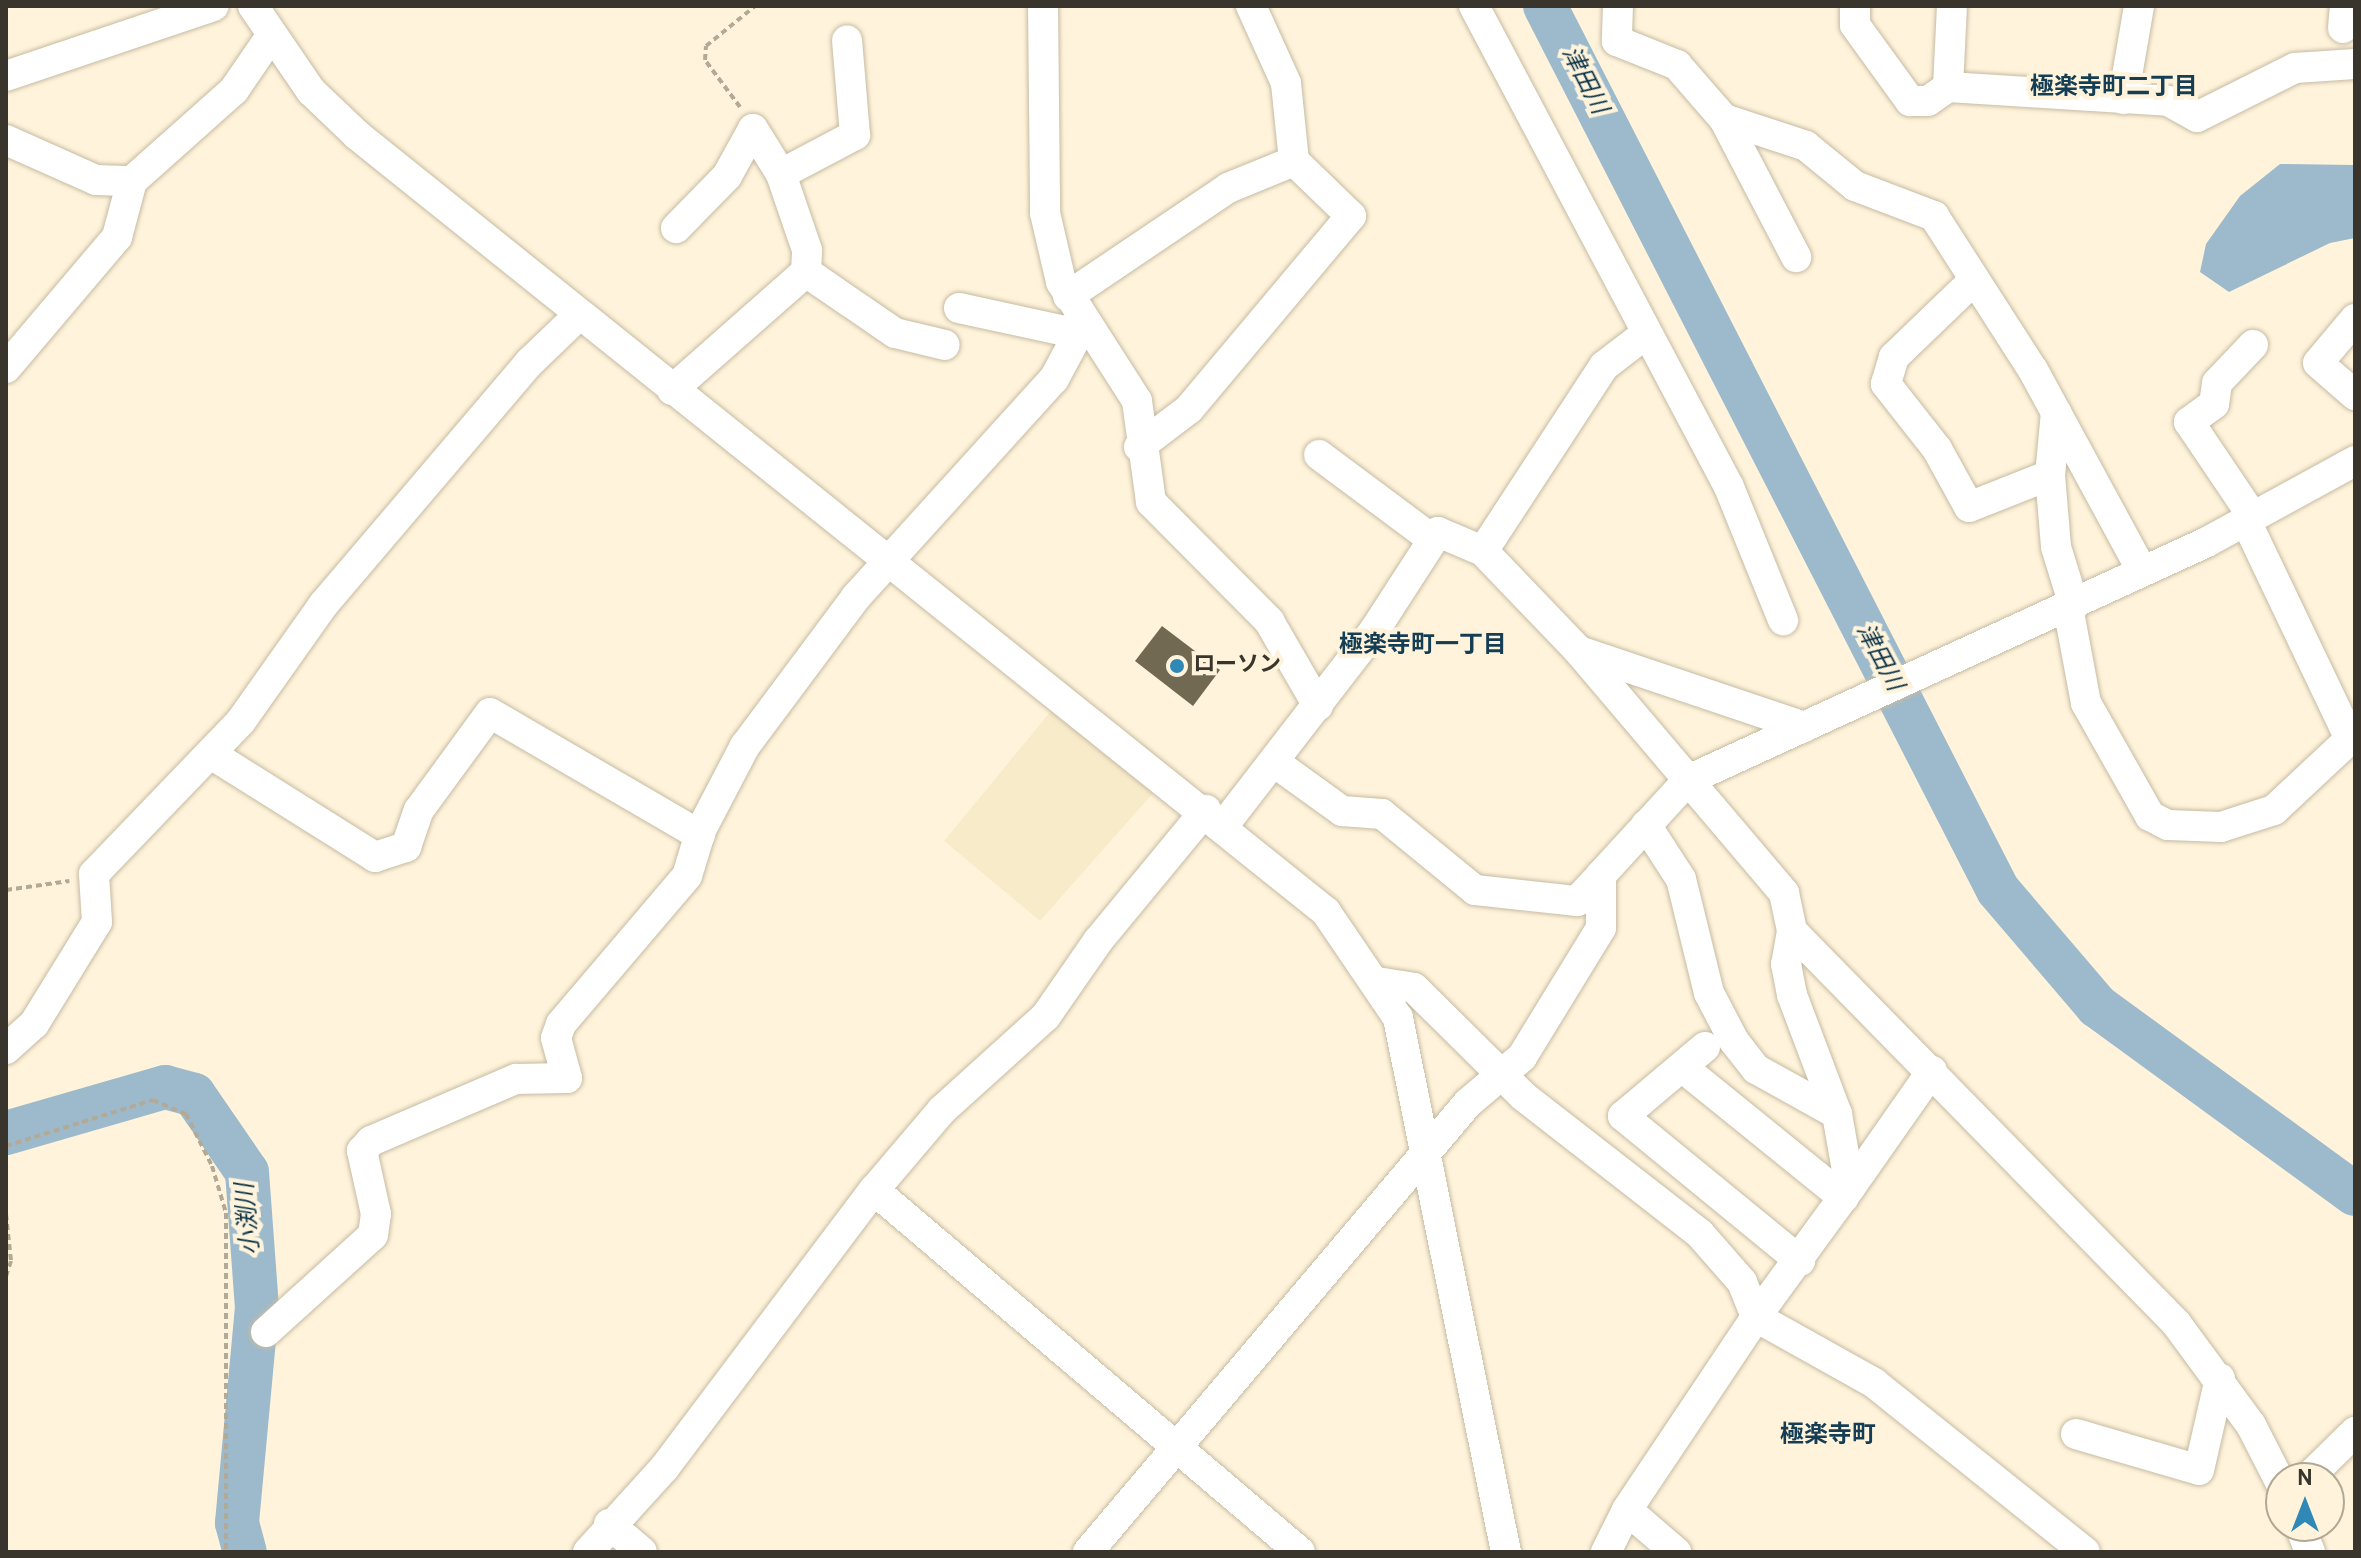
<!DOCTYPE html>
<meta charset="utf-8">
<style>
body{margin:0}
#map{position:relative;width:2361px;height:1558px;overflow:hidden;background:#fff4db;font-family:Overpass,"Noto Sans JP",sans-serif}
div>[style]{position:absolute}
.built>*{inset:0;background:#f8ebca}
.water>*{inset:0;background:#9dbacc}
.river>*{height:44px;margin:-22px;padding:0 22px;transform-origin:22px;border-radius:22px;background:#9dbacc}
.building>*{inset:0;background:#726953}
.path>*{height:4px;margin-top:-2px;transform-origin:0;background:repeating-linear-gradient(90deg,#b2aa97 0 6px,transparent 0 10px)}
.roads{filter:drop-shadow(0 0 2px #c6bba3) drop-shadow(0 0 2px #c6bba3)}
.minor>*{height:30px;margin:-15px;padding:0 15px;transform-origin:15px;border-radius:15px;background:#fff}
.dots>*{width:22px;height:22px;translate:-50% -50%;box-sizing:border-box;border:4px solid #fff4db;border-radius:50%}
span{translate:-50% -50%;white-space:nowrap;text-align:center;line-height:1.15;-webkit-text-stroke:8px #fff4db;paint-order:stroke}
.poi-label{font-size:22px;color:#39352c;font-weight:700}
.left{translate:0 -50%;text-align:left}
.water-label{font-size:24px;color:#0b3247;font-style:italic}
.neighbourhood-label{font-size:24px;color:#153e55;font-weight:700}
.frame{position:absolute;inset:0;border:8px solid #39352c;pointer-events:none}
.north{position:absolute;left:2265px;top:1462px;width:80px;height:80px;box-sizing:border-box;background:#fff4db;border:2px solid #b0a895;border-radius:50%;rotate:0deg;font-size:22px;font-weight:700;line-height:32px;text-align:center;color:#39352c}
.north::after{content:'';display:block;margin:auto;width:28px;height:36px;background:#3088b6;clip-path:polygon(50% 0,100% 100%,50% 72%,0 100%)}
</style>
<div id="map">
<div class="built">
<div style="clip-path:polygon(1051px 711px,1154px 792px,1040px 921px,944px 841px)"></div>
</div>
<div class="water">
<div style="clip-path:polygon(2280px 164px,2355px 165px,2355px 238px,2330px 243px,2229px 292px,2200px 272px,2206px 244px,2240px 196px)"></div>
</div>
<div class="river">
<div style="left:1545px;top:6px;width:993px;rotate:62.87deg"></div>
<div style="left:1998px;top:890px;width:153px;rotate:49.5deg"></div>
<div style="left:2097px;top:1006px;width:319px;rotate:36.1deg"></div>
<div style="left:6px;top:1133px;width:166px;rotate:-16.1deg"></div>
<div style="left:165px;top:1087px;width:30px;rotate:15deg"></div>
<div style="left:194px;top:1095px;width:93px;rotate:55.5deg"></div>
<div style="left:247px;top:1172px;width:135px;rotate:85.8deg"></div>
<div style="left:257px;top:1307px;width:217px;rotate:95.3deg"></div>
<div style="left:237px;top:1523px;width:30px;rotate:75deg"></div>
</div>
<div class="building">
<div style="clip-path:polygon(1162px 626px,1220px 670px,1193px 706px,1135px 661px)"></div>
</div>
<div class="path">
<div style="left:740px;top:107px;width:59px;rotate:-126.7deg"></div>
<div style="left:705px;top:60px;width:14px;rotate:-86deg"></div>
<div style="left:706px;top:46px;width:63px;rotate:-39.2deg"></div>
<div style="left:6px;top:890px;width:64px;rotate:-8.1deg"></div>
<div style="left:6px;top:1146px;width:154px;rotate:-17.4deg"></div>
<div style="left:153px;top:1100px;width:36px;rotate:23deg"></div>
<div style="left:186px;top:1114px;width:58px;rotate:63.4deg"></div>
<div style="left:212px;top:1166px;width:49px;rotate:73.4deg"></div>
<div style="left:226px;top:1213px;width:339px;rotate:90deg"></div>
<div style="left:6px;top:1214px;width:47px;rotate:83.9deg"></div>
<div style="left:11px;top:1261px;width:16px;rotate:108deg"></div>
</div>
<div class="roads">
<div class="minor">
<div style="left:253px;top:6px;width:103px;rotate:55.7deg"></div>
<div style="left:311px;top:91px;width:64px;rotate:43.7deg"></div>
<div style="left:357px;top:135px;width:1242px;rotate:38.72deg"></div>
<div style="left:1326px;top:912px;width:128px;rotate:55.8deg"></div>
<div style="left:1398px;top:1018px;width:545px;rotate:78.57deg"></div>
<div style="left:1043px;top:6px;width:207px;rotate:89.4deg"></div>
<div style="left:1045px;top:213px;width:71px;rotate:76.9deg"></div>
<div style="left:1061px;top:282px;width:141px;rotate:57.4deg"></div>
<div style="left:1137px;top:401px;width:102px;rotate:82.1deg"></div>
<div style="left:1151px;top:502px;width:168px;rotate:45.2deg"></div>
<div style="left:1269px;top:621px;width:98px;rotate:60deg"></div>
<div style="left:1474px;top:6px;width:544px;rotate:62.07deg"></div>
<div style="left:1729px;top:487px;width:144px;rotate:67.9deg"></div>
<div style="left:1618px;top:6px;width:35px;rotate:92deg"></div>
<div style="left:1617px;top:41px;width:65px;rotate:21.8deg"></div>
<div style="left:1677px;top:65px;width:72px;rotate:49deg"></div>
<div style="left:1724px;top:119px;width:86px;rotate:18.2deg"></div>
<div style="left:1806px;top:146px;width:63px;rotate:39.2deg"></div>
<div style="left:1855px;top:186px;width:85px;rotate:20.8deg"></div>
<div style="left:1934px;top:216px;width:183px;rotate:57.3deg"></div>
<div style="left:2033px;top:370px;width:229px;rotate:61.5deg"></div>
<div style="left:1855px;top:6px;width:19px;rotate:90deg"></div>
<div style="left:1855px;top:25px;width:94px;rotate:54.1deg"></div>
<div style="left:1910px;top:101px;width:18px"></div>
<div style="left:1928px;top:101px;width:24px;rotate:-35deg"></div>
<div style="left:1948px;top:87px;width:220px;rotate:3.6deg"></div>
<div style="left:2168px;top:101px;width:33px;rotate:29deg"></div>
<div style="left:2197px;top:117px;width:110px;rotate:-26.6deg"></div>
<div style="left:2295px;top:68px;width:60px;rotate:-3.8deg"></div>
<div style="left:2343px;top:28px;width:22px;rotate:-85deg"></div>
<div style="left:6px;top:76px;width:219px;rotate:-18.6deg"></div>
<div style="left:1948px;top:87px;width:81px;rotate:-87.2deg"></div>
<div style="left:2123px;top:99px;width:94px;rotate:-80.2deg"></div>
<div style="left:1724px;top:119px;width:156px;rotate:62.4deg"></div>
<div style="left:6px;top:140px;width:98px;rotate:24deg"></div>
<div style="left:96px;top:180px;width:36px;rotate:2deg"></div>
<div style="left:781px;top:174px;width:84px;rotate:-27.8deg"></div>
<div style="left:855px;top:135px;width:95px;rotate:-94.8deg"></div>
<div style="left:806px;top:272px;width:108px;rotate:34.4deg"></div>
<div style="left:895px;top:333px;width:51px;rotate:13.5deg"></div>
<div style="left:1973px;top:281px;width:110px;rotate:136.1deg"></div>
<div style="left:1894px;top:357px;width:28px;rotate:107deg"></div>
<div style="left:1886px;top:384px;width:83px;rotate:51.9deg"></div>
<div style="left:1937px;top:449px;width:66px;rotate:61.1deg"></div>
<div style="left:1969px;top:507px;width:87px;rotate:-21.6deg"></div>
<div style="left:1068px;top:296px;width:193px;rotate:-34deg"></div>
<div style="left:1228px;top:188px;width:71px;rotate:-22.2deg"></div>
<div style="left:959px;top:308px;width:108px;rotate:12.2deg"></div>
<div style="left:1065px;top:331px;width:19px;rotate:-18deg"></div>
<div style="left:2355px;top:319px;width:57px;rotate:130.1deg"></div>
<div style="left:2318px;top:363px;width:49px;rotate:40.9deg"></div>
<div style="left:2253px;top:345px;width:52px;rotate:133.5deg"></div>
<div style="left:2217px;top:383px;width:21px;rotate:98deg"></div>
<div style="left:2214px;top:404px;width:31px;rotate:144deg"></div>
<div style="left:2189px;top:422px;width:115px;rotate:56deg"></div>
<div style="left:6px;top:368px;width:172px;rotate:-49.7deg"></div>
<div style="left:117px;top:237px;width:58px;rotate:-75deg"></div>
<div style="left:132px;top:181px;width:137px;rotate:-41.7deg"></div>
<div style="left:234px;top:90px;width:65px;rotate:-55.6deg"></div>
<div style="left:672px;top:390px;width:179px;rotate:-41.4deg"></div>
<div style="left:806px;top:272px;width:22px;rotate:-87deg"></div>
<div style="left:807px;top:250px;width:80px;rotate:-108.9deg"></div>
<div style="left:781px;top:174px;width:53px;rotate:-121.9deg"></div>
<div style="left:753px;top:129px;width:54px;rotate:119deg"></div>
<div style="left:727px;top:176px;width:73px;rotate:134.4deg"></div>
<div style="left:2056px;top:412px;width:63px;rotate:95.4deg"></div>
<div style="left:2050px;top:475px;width:72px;rotate:85.2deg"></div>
<div style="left:2056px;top:547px;width:61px;rotate:72.8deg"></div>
<div style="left:1139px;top:447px;width:63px;rotate:-37.2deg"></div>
<div style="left:1189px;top:409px;width:252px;rotate:-50deg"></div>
<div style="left:1351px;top:216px;width:79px;rotate:-136deg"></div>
<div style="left:1294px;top:161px;width:78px;rotate:-95.9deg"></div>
<div style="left:1286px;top:83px;width:85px;rotate:-114.4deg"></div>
<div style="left:1319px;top:455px;width:142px;rotate:36.7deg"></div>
<div style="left:1483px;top:551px;width:221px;rotate:-56.8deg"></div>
<div style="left:1604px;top:366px;width:54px;rotate:-37.5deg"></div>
<div style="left:2068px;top:607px;width:98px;rotate:79.4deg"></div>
<div style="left:2086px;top:703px;width:130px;rotate:60.5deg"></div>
<div style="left:2150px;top:816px;width:20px;rotate:27deg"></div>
<div style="left:2168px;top:825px;width:53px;rotate:2.2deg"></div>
<div style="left:2221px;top:827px;width:56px;rotate:-17.8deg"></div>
<div style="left:2274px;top:810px;width:104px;rotate:-43.1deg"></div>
<div style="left:2350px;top:739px;width:242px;rotate:-115.5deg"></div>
<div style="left:1579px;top:651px;width:238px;rotate:18.6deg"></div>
<div style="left:211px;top:754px;width:194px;rotate:32.1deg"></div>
<div style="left:375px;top:857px;width:33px;rotate:-18deg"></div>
<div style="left:406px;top:847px;width:39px;rotate:-71deg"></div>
<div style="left:419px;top:810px;width:120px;rotate:-53.8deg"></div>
<div style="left:490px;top:713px;width:243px;rotate:30.2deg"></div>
<div style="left:1274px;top:762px;width:84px;rotate:35.8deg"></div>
<div style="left:1342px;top:811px;width:40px;rotate:4.3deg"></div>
<div style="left:1382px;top:814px;width:120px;rotate:39.3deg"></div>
<div style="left:1475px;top:890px;width:103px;rotate:6.2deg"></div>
<div style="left:1577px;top:901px;width:35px;rotate:-47deg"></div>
<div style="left:1224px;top:825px;width:245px;rotate:-52.3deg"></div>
<div style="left:1374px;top:631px;width:118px;rotate:-57.1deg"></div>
<div style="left:1438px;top:532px;width:49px;rotate:22.9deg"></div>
<div style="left:1483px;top:551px;width:137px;rotate:46.2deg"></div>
<div style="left:1578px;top:650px;width:319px;rotate:49.7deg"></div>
<div style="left:1784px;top:893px;width:39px;rotate:78deg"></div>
<div style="left:1792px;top:931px;width:34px;rotate:100deg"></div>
<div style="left:1786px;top:964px;width:32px;rotate:79deg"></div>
<div style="left:1792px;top:995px;width:127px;rotate:69.3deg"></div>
<div style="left:1837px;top:1114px;width:75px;rotate:80deg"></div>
<div style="left:1850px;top:1188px;width:160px;rotate:126.1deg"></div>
<div style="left:1756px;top:1317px;width:232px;rotate:123.8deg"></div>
<div style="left:1627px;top:1510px;width:47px;rotate:116.6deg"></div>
<div style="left:1646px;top:825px;width:64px;rotate:57.1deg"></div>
<div style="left:1681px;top:879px;width:117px;rotate:76.2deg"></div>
<div style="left:1709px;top:993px;width:54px;rotate:62.5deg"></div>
<div style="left:1734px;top:1041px;width:36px;rotate:52deg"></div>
<div style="left:1756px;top:1069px;width:93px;rotate:29.1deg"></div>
<div style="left:1792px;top:931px;width:549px;rotate:45.59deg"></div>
<div style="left:2176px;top:1323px;width:127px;rotate:53.7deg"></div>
<div style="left:2251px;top:1425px;width:66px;rotate:63deg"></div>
<div style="left:1377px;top:982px;width:37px;rotate:9deg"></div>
<div style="left:1414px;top:988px;width:153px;rotate:44.7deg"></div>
<div style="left:1523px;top:1096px;width:224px;rotate:37.9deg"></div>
<div style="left:1700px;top:1234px;width:64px;rotate:48.8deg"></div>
<div style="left:1742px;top:1282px;width:38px;rotate:68deg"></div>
<div style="left:1756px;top:1317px;width:135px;rotate:29.2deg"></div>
<div style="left:1874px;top:1383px;width:270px;rotate:38.7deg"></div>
<div style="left:1705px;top:1047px;width:107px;rotate:139.9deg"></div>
<div style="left:1623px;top:1116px;width:229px;rotate:39.3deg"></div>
<div style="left:6px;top:1049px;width:38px;rotate:-42deg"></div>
<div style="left:34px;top:1024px;width:120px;rotate:-58.3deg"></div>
<div style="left:97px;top:922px;width:48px;rotate:-93.6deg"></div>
<div style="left:94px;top:874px;width:212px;rotate:-46.1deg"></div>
<div style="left:241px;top:721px;width:142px;rotate:-54.7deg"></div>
<div style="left:323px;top:605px;width:319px;rotate:-49.6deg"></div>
<div style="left:530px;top:362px;width:66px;rotate:-43.8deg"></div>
<div style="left:1682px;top:1067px;width:208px;rotate:39deg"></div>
<div style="left:1850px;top:1188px;width:143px;rotate:-55deg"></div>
<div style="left:874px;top:1190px;width:559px;rotate:40.36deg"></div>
<div style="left:266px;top:1332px;width:144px;rotate:-42.2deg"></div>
<div style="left:373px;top:1235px;width:21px;rotate:-82deg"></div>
<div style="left:376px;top:1214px;width:65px;rotate:-102.5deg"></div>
<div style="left:362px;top:1151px;width:13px;rotate:-48deg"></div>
<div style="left:371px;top:1141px;width:158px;rotate:-23.2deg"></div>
<div style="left:516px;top:1079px;width:51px;rotate:-1.1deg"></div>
<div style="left:567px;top:1078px;width:41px;rotate:-105.4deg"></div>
<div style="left:556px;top:1038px;width:15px;rotate:-70deg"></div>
<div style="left:561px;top:1024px;width:194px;rotate:-49.6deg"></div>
<div style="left:687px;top:876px;width:48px;rotate:-73.1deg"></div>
<div style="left:701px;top:830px;width:95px;rotate:-62.4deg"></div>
<div style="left:745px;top:746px;width:186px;rotate:-53.3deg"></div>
<div style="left:856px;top:597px;width:294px;rotate:-47.8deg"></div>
<div style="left:1054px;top:379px;width:61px;rotate:-61.8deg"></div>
<div style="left:2076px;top:1434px;width:128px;rotate:16.3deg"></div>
<div style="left:2199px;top:1470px;width:94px;rotate:-77.1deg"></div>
<div style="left:2308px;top:1478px;width:66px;rotate:-44.4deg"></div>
<div style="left:1627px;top:1510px;width:65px;rotate:40.6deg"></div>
<div style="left:609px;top:1524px;width:43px;rotate:40.3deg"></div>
<div style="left:2300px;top:1526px;width:28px;rotate:69deg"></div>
<div style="left:588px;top:1552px;width:115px;rotate:-47.8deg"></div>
<div style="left:665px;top:1467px;width:347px;rotate:-53deg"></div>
<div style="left:874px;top:1190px;width:105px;rotate:-49.6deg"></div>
<div style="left:942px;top:1110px;width:140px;rotate:-42.1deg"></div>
<div style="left:1046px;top:1016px;width:91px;rotate:-55.3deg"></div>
<div style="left:1098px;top:941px;width:170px;rotate:-50.5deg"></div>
<div style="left:1088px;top:1552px;width:588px;rotate:-49.76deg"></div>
<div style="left:1468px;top:1103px;width:71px;rotate:-40.4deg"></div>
<div style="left:1522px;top:1057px;width:151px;rotate:-58.5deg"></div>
<div style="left:1601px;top:928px;width:53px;rotate:-90deg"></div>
<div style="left:1601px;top:875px;width:129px;rotate:-47.5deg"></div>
<div style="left:1688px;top:780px;width:571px;rotate:-24.63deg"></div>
<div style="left:2207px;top:542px;width:169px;rotate:-28.7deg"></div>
</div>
</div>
<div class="dots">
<div style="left:1177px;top:666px;background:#3088b6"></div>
</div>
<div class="poi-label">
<span class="left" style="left:1193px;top:666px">ローソン</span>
</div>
<div class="water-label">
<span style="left:1583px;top:81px;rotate:63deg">津田川</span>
<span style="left:1878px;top:658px;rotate:62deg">津田川</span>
<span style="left:250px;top:1219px;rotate:-95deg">小渕川</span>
</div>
<div class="neighbourhood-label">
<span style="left:2114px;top:89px">極楽寺町二丁目</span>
<span style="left:1423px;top:647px">極楽寺町一丁目</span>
<span style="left:1828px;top:1437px">極楽寺町</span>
</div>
<div class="frame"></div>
<div class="north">N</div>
</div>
